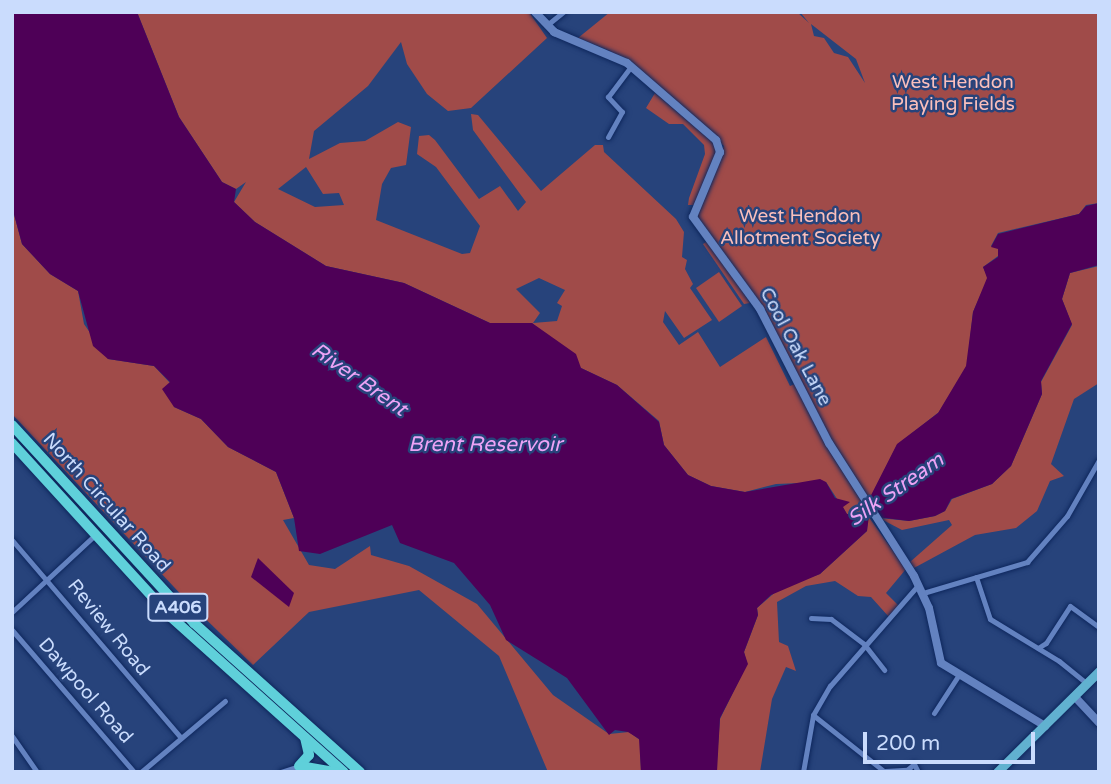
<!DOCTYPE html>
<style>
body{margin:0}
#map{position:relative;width:1111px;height:784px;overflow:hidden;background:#27437b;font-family:"Varela Round",sans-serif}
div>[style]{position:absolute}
.green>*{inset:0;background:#a04b49}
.water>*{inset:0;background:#4e0057}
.roads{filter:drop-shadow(0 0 2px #0e275d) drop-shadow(0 0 2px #0e275d)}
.street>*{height:5px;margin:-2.5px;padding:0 2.5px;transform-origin:2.5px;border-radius:2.5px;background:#6382c0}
.secondary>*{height:8px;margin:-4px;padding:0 4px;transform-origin:4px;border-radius:4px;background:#6382c0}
.primary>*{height:9px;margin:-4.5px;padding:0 4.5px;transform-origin:4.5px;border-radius:4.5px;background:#61b1d0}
.highway>*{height:10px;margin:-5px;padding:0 5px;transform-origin:5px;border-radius:5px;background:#5fd0da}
span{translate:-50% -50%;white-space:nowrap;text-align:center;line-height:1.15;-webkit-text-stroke:5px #27437b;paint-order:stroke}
.shield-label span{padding:2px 5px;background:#27437b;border:2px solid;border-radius:5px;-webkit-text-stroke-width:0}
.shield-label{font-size:18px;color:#cadcfd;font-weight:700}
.park-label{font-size:19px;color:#fabfbb}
.street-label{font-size:19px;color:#cadcfd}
.water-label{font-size:21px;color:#eda3f6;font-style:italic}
.frame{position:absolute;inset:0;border:14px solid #cadcfd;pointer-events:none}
.scale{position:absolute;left:863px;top:732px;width:172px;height:32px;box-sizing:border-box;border:4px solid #cadcfd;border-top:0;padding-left:9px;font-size:21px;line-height:24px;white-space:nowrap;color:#cadcfd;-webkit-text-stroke:5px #27437b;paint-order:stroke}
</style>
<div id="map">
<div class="green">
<div style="clip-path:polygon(evenodd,137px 12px,529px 12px,547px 38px,471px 108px,448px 111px,427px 94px,407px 64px,401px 42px,368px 86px,314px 131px,309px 159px,340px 143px,365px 141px,398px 122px,411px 127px,406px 165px,391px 168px,382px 184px,376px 220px,462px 254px,470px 253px,480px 226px,436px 167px,417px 154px,419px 136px,429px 135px,435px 140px,479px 199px,500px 186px,518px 211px,526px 202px,473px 130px,471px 114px,478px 115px,541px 191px,595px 145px,603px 145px,604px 152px,676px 219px,684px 232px,682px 257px,687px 260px,685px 269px,693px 284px,690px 288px,712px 320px,684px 338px,665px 311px,663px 322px,679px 345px,698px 332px,720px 367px,766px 337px,790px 386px,799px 382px,766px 311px,695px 213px,724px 146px,610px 51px,578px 38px,610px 12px,797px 12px,809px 23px,800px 12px,1099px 12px,1099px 203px,1086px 205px,1079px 214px,998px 233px,991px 246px,998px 248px,998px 256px,983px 267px,988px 278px,973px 312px,967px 366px,939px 412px,897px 445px,862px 514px,847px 514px,826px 482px,776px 484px,745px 492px,711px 486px,688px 475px,664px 445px,659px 421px,617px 385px,581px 368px,532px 323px,490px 323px,404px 283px,326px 266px,255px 222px,234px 202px,246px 182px,236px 189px,222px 182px,179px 117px,137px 12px,811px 24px,856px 59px,865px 83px,848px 57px,834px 53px,824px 38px,814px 36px,811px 24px,137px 12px,306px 167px,323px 194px,339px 193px,344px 205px,315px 207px,278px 189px,306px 167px,137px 12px,539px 278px,565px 290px,557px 303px,562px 306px,557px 321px,533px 323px,540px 313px,516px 289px,539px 278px)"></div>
<div style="clip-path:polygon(655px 93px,717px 146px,716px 157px,694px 205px,688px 205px,689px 198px,705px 154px,704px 145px,683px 124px,669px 124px,646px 108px)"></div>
<div style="clip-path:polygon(12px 207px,22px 244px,50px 274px,78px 291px,84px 324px,108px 359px,154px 366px,170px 383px,174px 407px,201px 419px,228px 447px,276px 472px,294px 518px,283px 520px,309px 565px,335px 569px,370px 546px,371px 555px,409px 566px,477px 604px,553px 695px,609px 734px,629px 732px,640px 740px,641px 772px,548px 772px,499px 656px,419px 590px,309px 612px,253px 665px,188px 602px,12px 414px)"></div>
<div style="clip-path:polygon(706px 242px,719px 255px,750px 303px,744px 304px,703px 244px)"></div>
<div style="clip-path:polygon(1099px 266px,1099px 383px,1074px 399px,1051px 464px,1064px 476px,1050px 481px,1037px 511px,1016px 528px,975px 535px,914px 568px,910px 562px,952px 525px,949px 520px,902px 530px,879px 518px,909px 521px,935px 516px,945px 511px,952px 499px,992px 484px,1011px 466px,1042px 394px,1041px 382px,1072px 325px,1062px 299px,1070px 273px)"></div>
<div style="clip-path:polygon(719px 272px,742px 306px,719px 322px,696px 288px)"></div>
<div style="clip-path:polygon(868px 516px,906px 569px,886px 593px,899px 606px,889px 617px,871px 597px,858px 596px,835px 581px,806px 586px,777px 602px,779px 642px,788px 646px,796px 671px,786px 667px,772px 699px,760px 772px,716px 772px,720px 719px,747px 664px,744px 652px,758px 615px,757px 608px,780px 588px,820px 574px,867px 531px)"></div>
</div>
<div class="water">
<div style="clip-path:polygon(12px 12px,137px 12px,179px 117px,222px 182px,236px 189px,234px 202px,255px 222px,326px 266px,404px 283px,490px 323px,532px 323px,576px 354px,581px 368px,617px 385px,659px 422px,664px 445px,688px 475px,711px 486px,745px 492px,820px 479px,826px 482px,835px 498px,850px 502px,843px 507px,847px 514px,862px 513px,897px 444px,938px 413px,966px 366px,973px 312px,987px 278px,983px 267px,998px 257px,998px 249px,991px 247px,998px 234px,1079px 214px,1086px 206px,1099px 203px,1099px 265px,1070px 273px,1062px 299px,1072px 324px,1041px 381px,1042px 394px,1011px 466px,992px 484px,951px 499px,945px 511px,935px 516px,909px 521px,869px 516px,867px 531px,820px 574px,771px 595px,757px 608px,758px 615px,744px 652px,748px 664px,720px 718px,717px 772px,641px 772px,639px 739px,628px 732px,615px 730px,609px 735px,567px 678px,506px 640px,490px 605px,454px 563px,400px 543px,392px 525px,320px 554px,299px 551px,294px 518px,276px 472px,228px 447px,201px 419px,174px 407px,162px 389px,170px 382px,154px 366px,108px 359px,93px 346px,78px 291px,50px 274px,22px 244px,12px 207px)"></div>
<div style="clip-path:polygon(258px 558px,294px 593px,289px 607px,251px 577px)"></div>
</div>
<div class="roads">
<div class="street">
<div style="left:547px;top:25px;width:21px;rotate:-39deg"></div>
<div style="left:608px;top:137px;width:29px;rotate:-61deg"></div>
<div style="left:622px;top:112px;width:21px;rotate:-133deg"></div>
<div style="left:608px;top:97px;width:39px;rotate:-53deg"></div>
<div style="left:12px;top:540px;width:259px;rotate:49.5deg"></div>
<div style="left:976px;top:577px;width:44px;rotate:71.6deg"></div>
<div style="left:990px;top:619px;width:81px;rotate:31.3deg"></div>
<div style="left:1059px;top:661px;width:36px;rotate:39deg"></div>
<div style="left:923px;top:593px;width:109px;rotate:-16.6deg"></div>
<div style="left:1027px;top:562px;width:61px;rotate:-49deg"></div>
<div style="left:1067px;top:516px;width:64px;rotate:-60.3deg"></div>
<div style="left:12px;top:612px;width:113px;rotate:-42.9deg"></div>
<div style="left:811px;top:618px;width:20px;rotate:3deg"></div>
<div style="left:831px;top:619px;width:41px;rotate:37.1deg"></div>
<div style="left:864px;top:644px;width:33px;rotate:52deg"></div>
<div style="left:12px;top:630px;width:187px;rotate:49.3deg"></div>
<div style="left:1038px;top:648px;width:9px;rotate:-32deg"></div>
<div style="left:1046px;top:643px;width:44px;rotate:-57deg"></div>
<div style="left:1070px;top:606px;width:36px;rotate:36deg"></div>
<div style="left:934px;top:713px;width:44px;rotate:-57deg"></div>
<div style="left:813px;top:715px;width:92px;rotate:38.4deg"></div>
<div style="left:12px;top:736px;width:44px;rotate:55.2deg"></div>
<div style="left:885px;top:771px;width:22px;rotate:-3deg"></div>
<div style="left:907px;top:770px;width:9px;rotate:-41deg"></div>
<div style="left:914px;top:764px;width:9px;rotate:63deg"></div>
<div style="left:141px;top:772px;width:110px;rotate:-40.2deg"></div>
<div style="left:281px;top:772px;width:19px;rotate:-18deg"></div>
<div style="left:803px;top:772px;width:58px;rotate:-80deg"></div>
<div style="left:813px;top:715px;width:34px;rotate:-60deg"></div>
<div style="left:830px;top:686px;width:135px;rotate:-48.9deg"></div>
</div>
<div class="secondary">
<div style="left:535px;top:12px;width:28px;rotate:46deg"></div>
<div style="left:554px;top:32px;width:79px;rotate:23deg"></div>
<div style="left:627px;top:63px;width:118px;rotate:40.9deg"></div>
<div style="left:716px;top:140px;width:13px;rotate:72deg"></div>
<div style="left:720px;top:152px;width:70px;rotate:112.6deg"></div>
<div style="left:693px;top:217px;width:114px;rotate:53.9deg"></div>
<div style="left:760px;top:309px;width:151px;rotate:62.8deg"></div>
<div style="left:829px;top:443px;width:158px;rotate:57.4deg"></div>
<div style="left:914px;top:576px;width:35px;rotate:65deg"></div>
<div style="left:929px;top:608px;width:56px;rotate:77.7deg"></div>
<div style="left:941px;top:663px;width:122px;rotate:31.2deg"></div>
<div style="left:1075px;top:697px;width:35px;rotate:47deg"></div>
</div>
<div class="primary">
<div style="left:997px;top:772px;width:144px;rotate:-44.7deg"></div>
</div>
<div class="highway">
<div style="left:12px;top:425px;width:269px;rotate:47.4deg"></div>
<div style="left:194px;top:623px;width:223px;rotate:41.9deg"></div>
<div style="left:12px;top:443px;width:236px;rotate:47.6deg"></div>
<div style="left:171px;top:617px;width:232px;rotate:41.9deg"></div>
<div style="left:299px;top:766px;width:15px;rotate:-48deg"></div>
<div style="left:309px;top:755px;width:18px;rotate:-103deg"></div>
<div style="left:300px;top:766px;width:36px;rotate:10deg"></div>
</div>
</div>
<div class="shield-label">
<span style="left:178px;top:607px">A406</span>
</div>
<div class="park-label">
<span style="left:953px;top:94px">West Hendon<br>Playing Fields</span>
<span style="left:800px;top:228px">West Hendon<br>Allotment Society</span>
</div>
<div class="street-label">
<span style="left:795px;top:347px;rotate:62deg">Cool Oak Lane</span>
<span style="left:106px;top:503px;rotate:48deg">North Circular Road</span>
<span style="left:108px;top:628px;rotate:51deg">Review Road</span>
<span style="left:85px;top:691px;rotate:49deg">Dawpool Road</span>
</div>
<div class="water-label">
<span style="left:359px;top:380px;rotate:35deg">River Brent</span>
<span style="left:485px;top:445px">Brent Reservoir</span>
<span style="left:896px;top:490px;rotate:-35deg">Silk Stream</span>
</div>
<div class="frame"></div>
<div class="scale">200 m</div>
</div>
